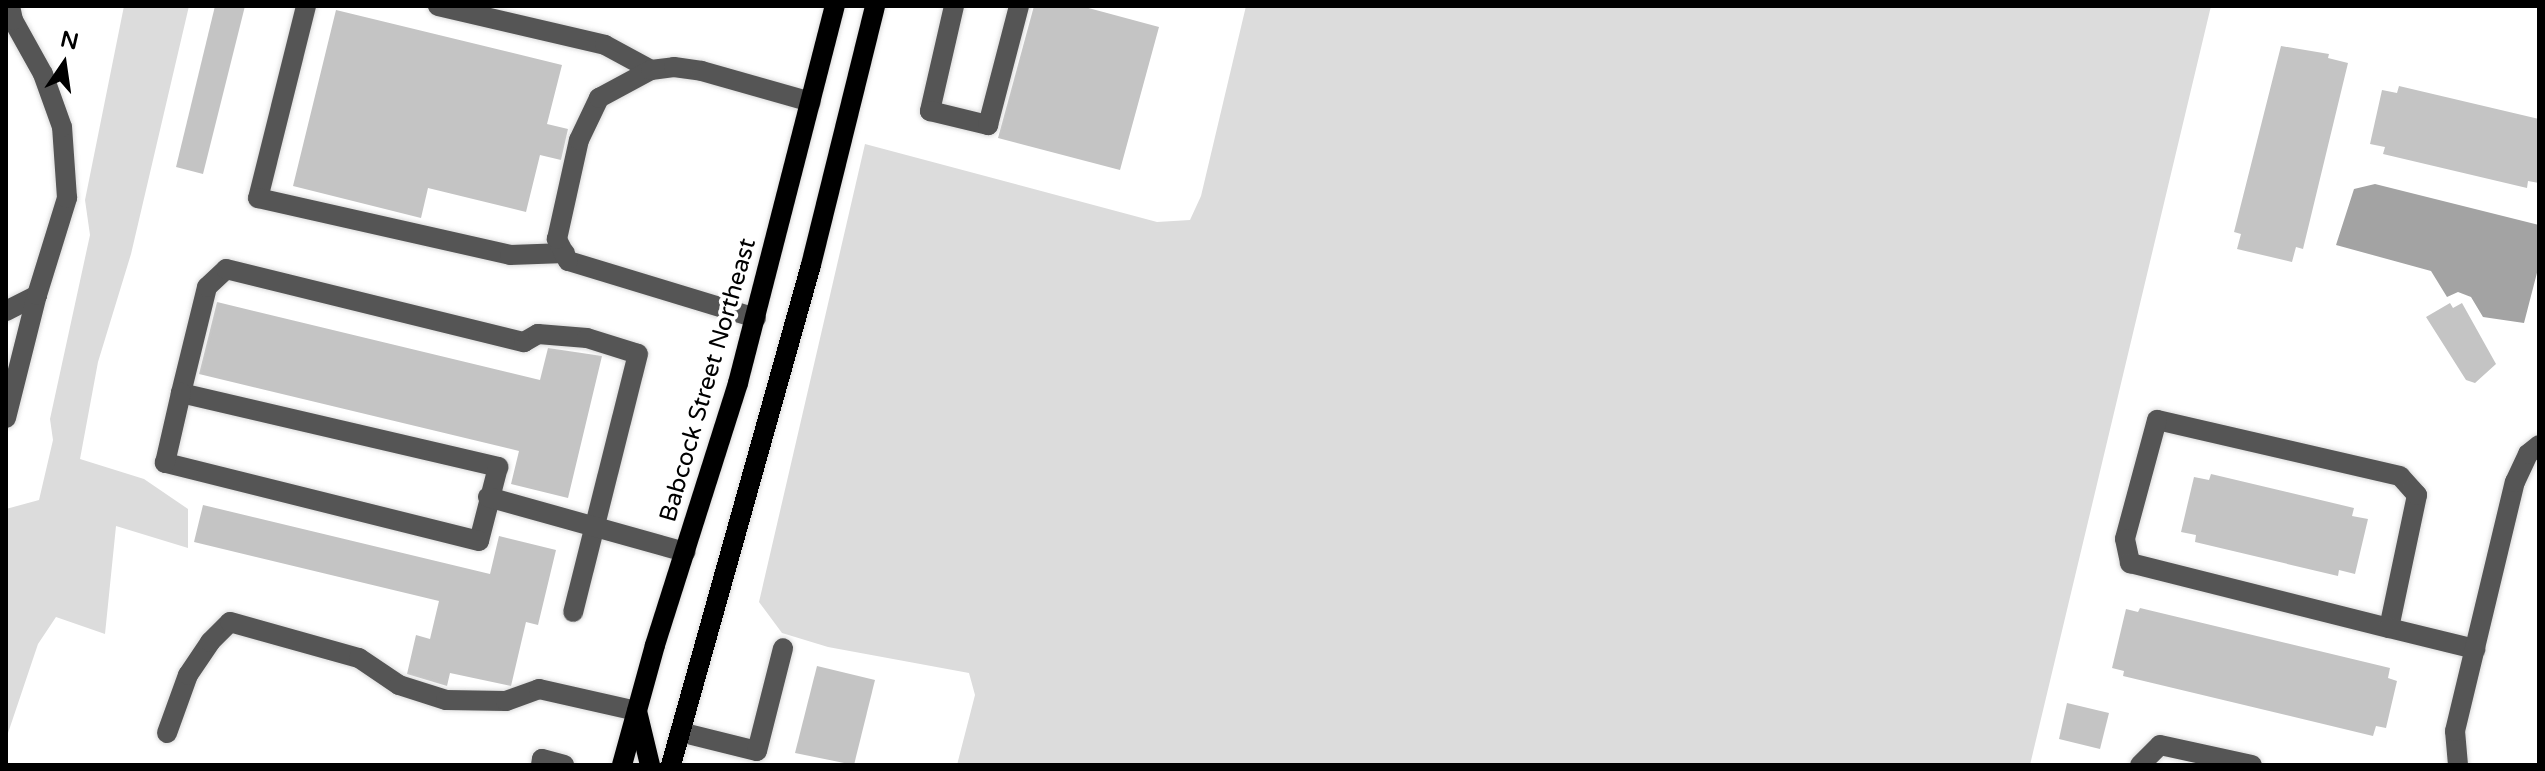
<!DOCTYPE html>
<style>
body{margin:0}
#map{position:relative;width:2545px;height:771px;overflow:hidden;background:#fff;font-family:"Varela Round",sans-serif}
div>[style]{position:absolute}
.green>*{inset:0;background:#dcdcdc}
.water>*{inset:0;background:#a3a3a3}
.building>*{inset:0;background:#c4c4c4}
.roads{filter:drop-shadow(0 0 2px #dbdbdb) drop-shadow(0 0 2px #dbdbdb)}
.minor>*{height:20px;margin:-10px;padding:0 10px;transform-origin:10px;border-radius:10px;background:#555}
.major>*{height:20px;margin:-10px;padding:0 10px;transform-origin:10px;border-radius:10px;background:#000}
span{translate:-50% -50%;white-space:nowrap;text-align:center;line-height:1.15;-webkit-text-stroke:8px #fff;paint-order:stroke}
.street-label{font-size:24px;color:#000}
.frame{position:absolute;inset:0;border:8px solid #000;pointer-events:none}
.north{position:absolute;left:24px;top:24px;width:80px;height:80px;-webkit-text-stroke:6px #fff;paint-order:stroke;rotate:13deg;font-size:22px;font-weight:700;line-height:32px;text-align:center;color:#000}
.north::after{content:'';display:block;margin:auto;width:28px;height:36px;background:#000;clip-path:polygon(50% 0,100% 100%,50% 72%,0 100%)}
</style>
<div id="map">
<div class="green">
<div style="clip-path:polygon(124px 6px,189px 6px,131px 254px,98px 362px,80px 459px,144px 479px,188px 509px,188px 548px,116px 526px,105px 634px,56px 617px,38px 644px,6px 739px,6px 509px,39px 500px,53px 440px,50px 419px,90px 235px,85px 200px)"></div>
<div style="clip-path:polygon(1246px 6px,2211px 6px,2030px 765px,957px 765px,975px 695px,969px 673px,828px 647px,782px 633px,759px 602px,865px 144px,1157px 222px,1190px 220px,1201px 196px)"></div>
</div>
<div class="water">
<div style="clip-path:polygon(2375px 184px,2539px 225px,2539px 265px,2524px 323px,2483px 317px,2471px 297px,2458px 292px,2447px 297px,2431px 271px,2336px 245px,2354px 189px)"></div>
</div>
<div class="building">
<div style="clip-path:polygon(215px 6px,245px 6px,203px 174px,176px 167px)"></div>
<div style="clip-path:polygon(1034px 6px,1081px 6px,1159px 27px,1120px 170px,998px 138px)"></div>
<div style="clip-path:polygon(336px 10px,562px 65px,547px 124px,568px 129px,561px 160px,540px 155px,526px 212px,428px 188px,421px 218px,293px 186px)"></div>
<div style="clip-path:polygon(2281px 46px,2329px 54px,2328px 58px,2348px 63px,2303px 249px,2296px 247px,2292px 262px,2237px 249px,2241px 234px,2234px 232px)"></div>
<div style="clip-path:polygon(2399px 86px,2539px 119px,2539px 183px,2528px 181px,2527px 188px,2383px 154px,2385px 147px,2370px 144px,2382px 90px,2397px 93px)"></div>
<div style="clip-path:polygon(217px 302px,540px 380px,548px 348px,602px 356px,568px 498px,511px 484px,519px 451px,199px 374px)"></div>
<div style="clip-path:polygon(2450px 303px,2453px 308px,2462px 303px,2496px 364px,2475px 383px,2466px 380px,2426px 317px)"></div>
<div style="clip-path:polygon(2211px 474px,2354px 508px,2352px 516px,2368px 519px,2355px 574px,2339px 570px,2338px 576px,2195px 542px,2196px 535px,2181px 532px,2194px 477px,2209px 480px)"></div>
<div style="clip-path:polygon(203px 505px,490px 574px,499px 536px,556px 550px,538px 625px,526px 622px,511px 686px,450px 673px,447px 686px,407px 674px,416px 635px,430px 639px,439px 601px,194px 542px)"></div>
<div style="clip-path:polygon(2140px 608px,2390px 668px,2388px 678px,2397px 681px,2386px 728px,2376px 726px,2373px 736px,2123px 676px,2124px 671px,2112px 668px,2126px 609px,2138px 612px)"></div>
<div style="clip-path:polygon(817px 666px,875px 680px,854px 765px,795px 753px)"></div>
<div style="clip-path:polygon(2067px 703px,2109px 713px,2100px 749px,2059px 739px)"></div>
</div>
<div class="roads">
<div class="minor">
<div style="left:306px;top:6px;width:198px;rotate:104deg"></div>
<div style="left:258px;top:198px;width:258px;rotate:12.7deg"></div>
<div style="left:510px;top:255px;width:55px;rotate:-2.1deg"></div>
<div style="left:438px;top:6px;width:171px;rotate:13.1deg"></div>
<div style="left:605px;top:45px;width:52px;rotate:28.5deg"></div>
<div style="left:954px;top:6px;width:108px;rotate:102.9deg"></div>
<div style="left:930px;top:111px;width:60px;rotate:13.6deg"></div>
<div style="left:988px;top:125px;width:123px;rotate:-75.4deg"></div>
<div style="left:6px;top:311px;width:35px;rotate:-27deg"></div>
<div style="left:756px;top:318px;width:196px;rotate:-163.1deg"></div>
<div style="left:568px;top:261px;width:25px;rotate:-117deg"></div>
<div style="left:557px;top:239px;width:101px;rotate:-77.5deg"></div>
<div style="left:579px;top:140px;width:47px;rotate:-64.5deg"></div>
<div style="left:599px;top:98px;width:59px;rotate:-28.3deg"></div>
<div style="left:651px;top:70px;width:23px;rotate:-7deg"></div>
<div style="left:674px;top:67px;width:28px;rotate:8deg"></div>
<div style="left:702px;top:71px;width:113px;rotate:15.9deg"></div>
<div style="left:181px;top:393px;width:109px;rotate:-76.2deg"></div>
<div style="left:207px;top:287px;width:26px;rotate:-43deg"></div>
<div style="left:226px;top:269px;width:307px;rotate:13.8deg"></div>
<div style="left:524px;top:342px;width:16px;rotate:-30deg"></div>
<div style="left:538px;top:334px;width:49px;rotate:4.7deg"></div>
<div style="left:587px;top:338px;width:53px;rotate:17.4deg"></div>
<div style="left:638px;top:354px;width:266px;rotate:104.1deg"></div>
<div style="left:181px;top:393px;width:326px;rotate:13.1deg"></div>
<div style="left:498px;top:467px;width:76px;rotate:104.4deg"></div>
<div style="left:479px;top:541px;width:324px;rotate:-166deg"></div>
<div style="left:165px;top:463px;width:72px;rotate:-77.1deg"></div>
<div style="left:6px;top:418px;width:127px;rotate:-75.9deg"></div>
<div style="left:37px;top:295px;width:102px;rotate:-72.8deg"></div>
<div style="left:67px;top:198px;width:71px;rotate:-94deg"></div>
<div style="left:62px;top:127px;width:56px;rotate:-109.7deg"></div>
<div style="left:43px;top:74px;width:62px;rotate:-119.1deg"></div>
<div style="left:13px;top:20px;width:14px;rotate:-102deg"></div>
<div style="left:488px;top:497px;width:205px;rotate:15.6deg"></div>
<div style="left:2389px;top:628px;width:136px;rotate:-78.1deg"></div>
<div style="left:2417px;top:495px;width:25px;rotate:-132deg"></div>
<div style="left:2400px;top:476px;width:249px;rotate:-167deg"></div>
<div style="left:2157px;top:420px;width:123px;rotate:105.1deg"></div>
<div style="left:2125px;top:539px;width:25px;rotate:78deg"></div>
<div style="left:2130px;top:563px;width:267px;rotate:14.1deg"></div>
<div style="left:2389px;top:628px;width:89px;rotate:13.7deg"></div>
<div style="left:680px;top:732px;width:79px;rotate:13.9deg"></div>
<div style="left:757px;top:751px;width:106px;rotate:-75.8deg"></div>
<div style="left:167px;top:733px;width:62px;rotate:-70.1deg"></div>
<div style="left:188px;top:675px;width:40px;rotate:-56deg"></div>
<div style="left:210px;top:642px;width:28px;rotate:-45deg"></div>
<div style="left:230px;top:622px;width:134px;rotate:15.6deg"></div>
<div style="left:359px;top:658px;width:48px;rotate:34deg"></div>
<div style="left:399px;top:685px;width:49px;rotate:17.7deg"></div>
<div style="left:446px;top:700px;width:60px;rotate:1deg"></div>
<div style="left:506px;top:701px;width:35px;rotate:-20deg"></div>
<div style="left:539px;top:689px;width:100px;rotate:12.7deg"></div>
<div style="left:541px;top:765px;width:6px;rotate:-81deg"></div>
<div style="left:542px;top:759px;width:23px;rotate:15deg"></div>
<div style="left:2140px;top:765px;width:28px;rotate:-45deg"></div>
<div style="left:2160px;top:745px;width:94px;rotate:12.3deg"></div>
<div style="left:2458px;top:765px;width:34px;rotate:-95deg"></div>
<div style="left:2455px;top:731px;width:256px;rotate:-76.5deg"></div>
<div style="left:2515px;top:482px;width:31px;rotate:-65deg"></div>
<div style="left:2528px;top:454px;width:14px;rotate:-39deg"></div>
</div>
<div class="major">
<div style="left:637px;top:711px;width:56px;rotate:76.5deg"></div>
<div style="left:622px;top:765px;width:124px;rotate:-74.6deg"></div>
<div style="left:655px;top:645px;width:275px;rotate:-72.4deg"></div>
<div style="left:738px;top:383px;width:389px;rotate:-75.6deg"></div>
<div style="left:671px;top:765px;width:519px;rotate:-74.36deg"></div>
<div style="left:811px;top:265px;width:267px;rotate:-76.1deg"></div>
</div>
</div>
<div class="street-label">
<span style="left:708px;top:380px;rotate:-74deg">Babcock Street Northeast</span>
</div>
<div class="frame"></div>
<div class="north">N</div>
</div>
